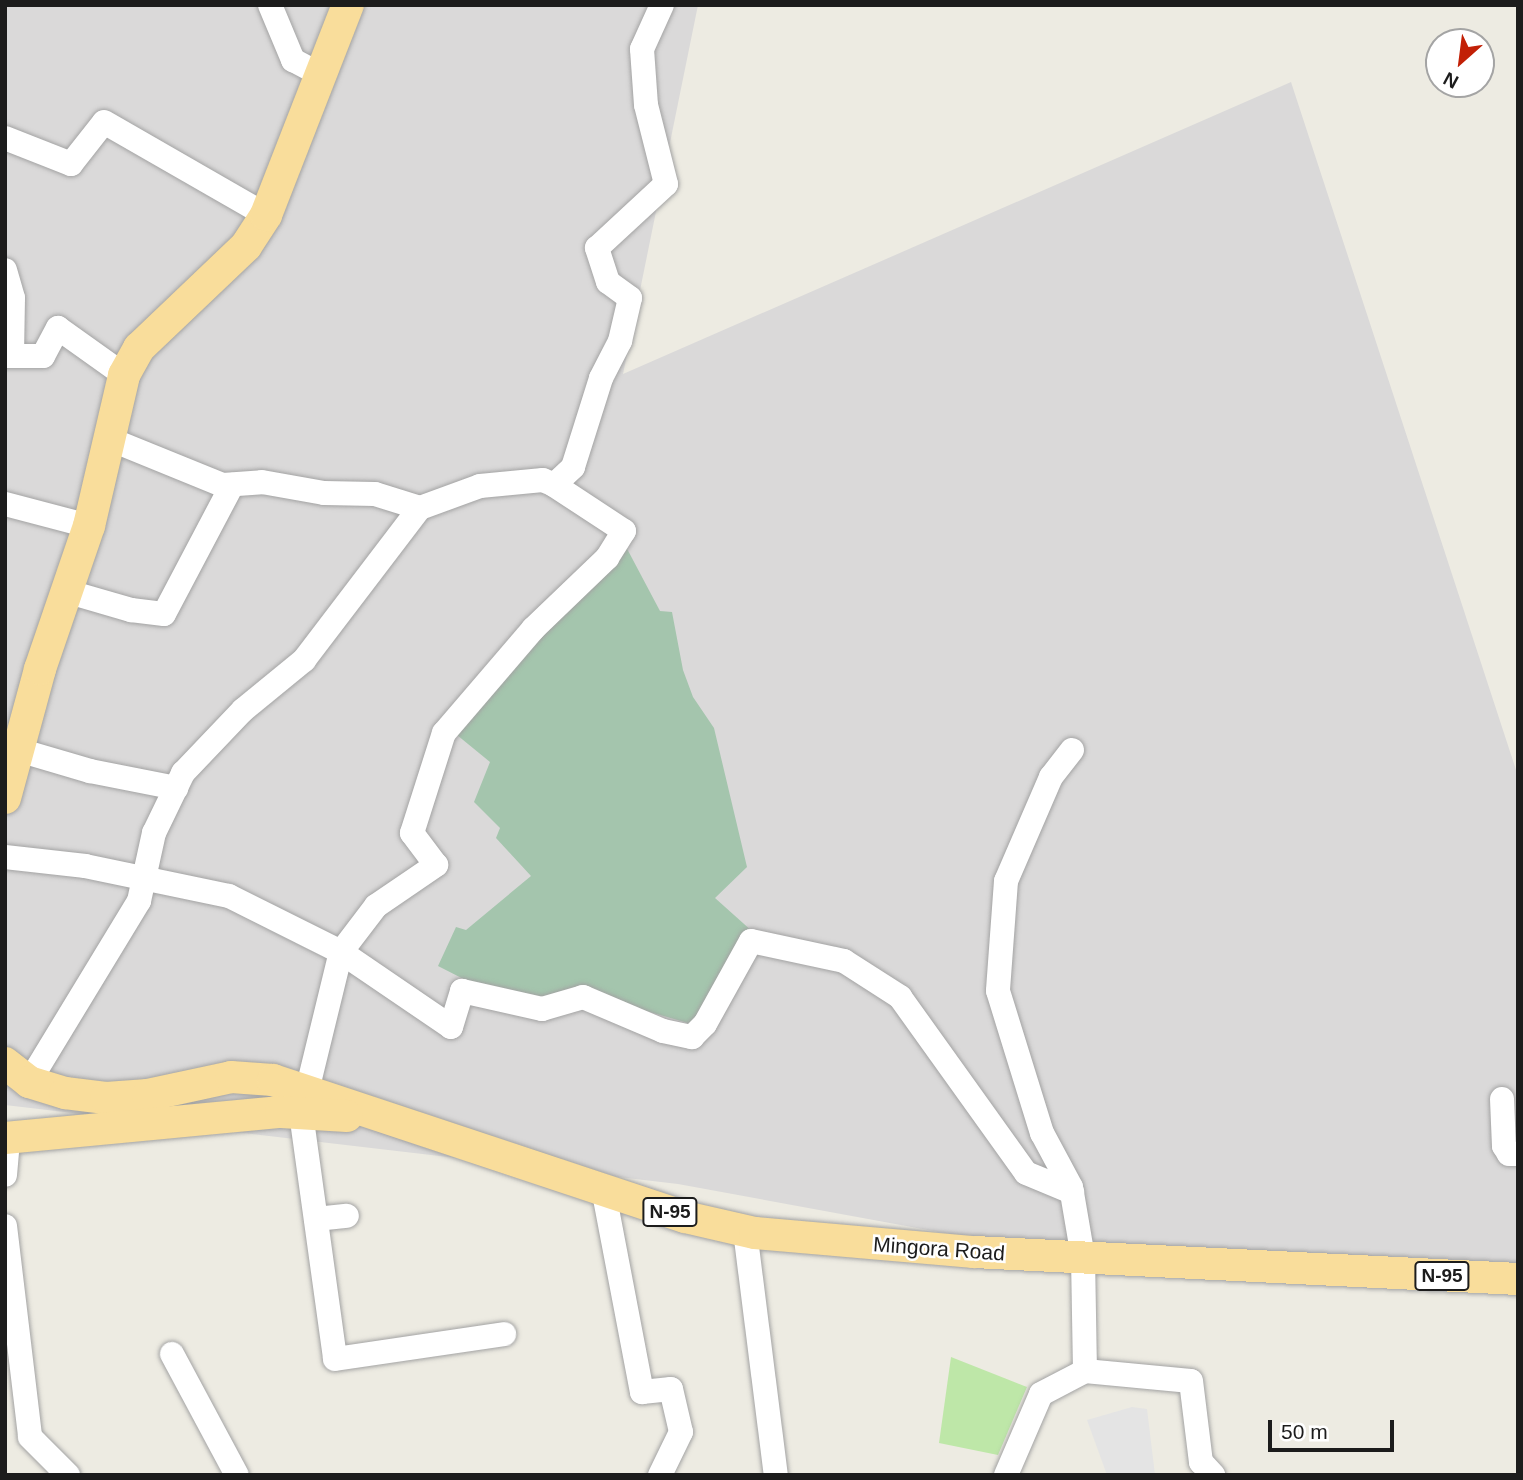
<!DOCTYPE html>
<style>
body{margin:0}
#map{position:relative;width:1523px;height:1480px;overflow:hidden;background:#edebe2;font-family:Arial,sans-serif}
div>[style]{position:absolute}
.residential>*{inset:0;background:#dad9d9}
.grass>*{inset:0;background:#bee7a8}
.cemetery>*{inset:0;background:#a4c5ad}
.parking>*{inset:0;background:#e4e4e4}
.roads{filter:drop-shadow(0 0 2px #a3a3a3) drop-shadow(0 0 2px #a3a3a3)}
.minor>*{height:24px;margin:-12px;padding:0 12px;transform-origin:12px;border-radius:12px;background:#fff}
.major>*{height:32px;margin:-16px;padding:0 16px;transform-origin:16px;border-radius:16px;background:#f9dd9b}
span{translate:-50% -50%;white-space:nowrap;text-align:center;line-height:1.15;-webkit-text-stroke:5px #fff;paint-order:stroke}
.shield-label span{padding:2px 5px;background:#fff;border:2px solid;border-radius:5px;-webkit-text-stroke-width:0}
.shield-label{font-size:19px;color:#1c1c1c;font-weight:700}
.street-label{font-size:21px;color:#1c1c1c}
.frame{position:absolute;inset:0;border:7px solid #1c1c1c;pointer-events:none}
.north{position:absolute;left:1425px;top:28px;width:70px;height:70px;box-sizing:border-box;background:#fff;border:2px solid #a4a4a4;border-radius:50%;rotate:208deg;font-size:19px;font-weight:700;line-height:28px;text-align:center;color:#1c1c1c}
.north::after{content:'';display:block;margin:auto;width:24px;height:32px;background:#c22006;clip-path:polygon(50% 0,100% 100%,50% 72%,0 100%)}
.scale{position:absolute;left:1268px;top:1420px;width:126px;height:32px;box-sizing:border-box;border:4px solid #1c1c1c;border-top:0;padding-left:9px;font-size:21px;line-height:24px;white-space:nowrap;color:#1c1c1c;-webkit-text-stroke:5px #fff;paint-order:stroke}
</style>
<div id="map">
<div class="residential">
<div style="clip-path:polygon(5px 5px,698px 5px,623px 374px,1291px 82px,1518px 776px,1518px 1279px,977px 1239px,678px 1184px,5px 1105px)"></div>
</div>
<div class="grass">
<div style="clip-path:polygon(951px 1357px,1027px 1387px,998px 1455px,939px 1443px)"></div>
</div>
<div class="cemetery">
<div style="clip-path:polygon(624px 543px,660px 611px,672px 612px,683px 670px,693px 697px,714px 728px,747px 867px,715px 898px,753px 932px,695px 1025px,573px 990px,551px 1000px,493px 994px,438px 966px,456px 927px,466px 930px,531px 876px,496px 838px,500px 828px,474px 802px,490px 762px,457px 735px,476px 704px,578px 601px)"></div>
</div>
<div class="parking">
<div style="clip-path:polygon(1132px 1407px,1147px 1409px,1155px 1475px,1107px 1475px,1087px 1420px)"></div>
</div>
<div class="roads">
<div class="minor">
<div style="left:270px;top:5px;width:60px;rotate:67.3deg"></div>
<div style="left:293px;top:60px;width:32px;rotate:28deg"></div>
<div style="left:5px;top:138px;width:71px;rotate:21.5deg"></div>
<div style="left:71px;top:164px;width:53px;rotate:-51.8deg"></div>
<div style="left:104px;top:122px;width:187px;rotate:29.9deg"></div>
<div style="left:5px;top:270px;width:29px;rotate:74deg"></div>
<div style="left:13px;top:298px;width:58px;rotate:91deg"></div>
<div style="left:5px;top:356px;width:38px"></div>
<div style="left:43px;top:356px;width:32px;rotate:-62deg"></div>
<div style="left:58px;top:328px;width:81px;rotate:35.5deg"></div>
<div style="left:107px;top:438px;width:125px;rotate:22.1deg"></div>
<div style="left:223px;top:485px;width:39px;rotate:-4deg"></div>
<div style="left:262px;top:482px;width:63px;rotate:10.1deg"></div>
<div style="left:324px;top:493px;width:51px;rotate:1.1deg"></div>
<div style="left:375px;top:494px;width:47px;rotate:17.3deg"></div>
<div style="left:420px;top:508px;width:64px;rotate:-20.1deg"></div>
<div style="left:480px;top:486px;width:63px;rotate:-5.4deg"></div>
<div style="left:543px;top:480px;width:12px;rotate:24deg"></div>
<div style="left:554px;top:485px;width:26px;rotate:-43deg"></div>
<div style="left:573px;top:467px;width:93px;rotate:-72.5deg"></div>
<div style="left:601px;top:378px;width:42px;rotate:-62.8deg"></div>
<div style="left:620px;top:341px;width:44px;rotate:-76.9deg"></div>
<div style="left:630px;top:298px;width:27px;rotate:-144deg"></div>
<div style="left:608px;top:282px;width:36px;rotate:-108deg"></div>
<div style="left:597px;top:248px;width:94px;rotate:-42.8deg"></div>
<div style="left:666px;top:184px;width:81px;rotate:-104.2deg"></div>
<div style="left:646px;top:105px;width:56px;rotate:-94.1deg"></div>
<div style="left:642px;top:49px;width:48px;rotate:-65.6deg"></div>
<div style="left:5px;top:504px;width:87px;rotate:14.7deg"></div>
<div style="left:69px;top:592px;width:65px;rotate:16.2deg"></div>
<div style="left:131px;top:610px;width:33px;rotate:7deg"></div>
<div style="left:164px;top:614px;width:146px;rotate:-62.2deg"></div>
<div style="left:5px;top:746px;width:89px;rotate:16.4deg"></div>
<div style="left:90px;top:771px;width:88px;rotate:11.2deg"></div>
<div style="left:1072px;top:750px;width:34px;rotate:128deg"></div>
<div style="left:1051px;top:777px;width:113px;rotate:113.4deg"></div>
<div style="left:1006px;top:881px;width:110px;rotate:94.2deg"></div>
<div style="left:998px;top:991px;width:149px;rotate:72.8deg"></div>
<div style="left:1042px;top:1133px;width:61px;rotate:61.8deg"></div>
<div style="left:1071px;top:1187px;width:71px;rotate:80.3deg"></div>
<div style="left:1083px;top:1257px;width:114px;rotate:89deg"></div>
<div style="left:1085px;top:1371px;width:106px;rotate:5.4deg"></div>
<div style="left:1191px;top:1381px;width:82px;rotate:83deg"></div>
<div style="left:1201px;top:1462px;width:18px;rotate:47deg"></div>
<div style="left:5px;top:857px;width:81px;rotate:6.4deg"></div>
<div style="left:85px;top:866px;width:147px;rotate:11.8deg"></div>
<div style="left:229px;top:896px;width:125px;rotate:26.6deg"></div>
<div style="left:341px;top:952px;width:133px;rotate:34.3deg"></div>
<div style="left:451px;top:1027px;width:38px;rotate:-73deg"></div>
<div style="left:462px;top:991px;width:82px;rotate:12.7deg"></div>
<div style="left:542px;top:1009px;width:43px;rotate:-16.3deg"></div>
<div style="left:583px;top:997px;width:87px;rotate:23deg"></div>
<div style="left:663px;top:1031px;width:30px;rotate:12deg"></div>
<div style="left:692px;top:1037px;width:18px;rotate:-45deg"></div>
<div style="left:705px;top:1024px;width:95px;rotate:-61deg"></div>
<div style="left:751px;top:941px;width:95px;rotate:12.1deg"></div>
<div style="left:844px;top:961px;width:67px;rotate:32.7deg"></div>
<div style="left:900px;top:997px;width:216px;rotate:54.4deg"></div>
<div style="left:1026px;top:1173px;width:50px;rotate:22.4deg"></div>
<div style="left:29px;top:1082px;width:212px;rotate:-58.7deg"></div>
<div style="left:139px;top:901px;width:70px;rotate:-77.6deg"></div>
<div style="left:154px;top:833px;width:67px;rotate:-64.2deg"></div>
<div style="left:183px;top:773px;width:87px;rotate:-46.4deg"></div>
<div style="left:243px;top:710px;width:79px;rotate:-39.3deg"></div>
<div style="left:304px;top:660px;width:191px;rotate:-52.7deg"></div>
<div style="left:307px;top:1091px;width:143px;rotate:-76.3deg"></div>
<div style="left:341px;top:952px;width:58px;rotate:-52.7deg"></div>
<div style="left:376px;top:906px;width:73px;rotate:-34.3deg"></div>
<div style="left:436px;top:865px;width:40px;rotate:-127deg"></div>
<div style="left:412px;top:833px;width:105px;rotate:-72.3deg"></div>
<div style="left:444px;top:733px;width:137px;rotate:-49.4deg"></div>
<div style="left:533px;top:629px;width:103px;rotate:-43.8deg"></div>
<div style="left:607px;top:558px;width:32px;rotate:-58deg"></div>
<div style="left:624px;top:531px;width:84px;rotate:-146.7deg"></div>
<div style="left:1502px;top:1099px;width:47px;rotate:87.6deg"></div>
<div style="left:1504px;top:1146px;width:9px;rotate:58deg"></div>
<div style="left:1509px;top:1154px;width:9px"></div>
<div style="left:301px;top:1113px;width:248px;rotate:82.1deg"></div>
<div style="left:335px;top:1359px;width:171px;rotate:-8.4deg"></div>
<div style="left:5px;top:1175px;width:36px;rotate:-85deg"></div>
<div style="left:603px;top:1188px;width:208px;rotate:79.2deg"></div>
<div style="left:642px;top:1392px;width:29px;rotate:-6deg"></div>
<div style="left:671px;top:1389px;width:44px;rotate:76.9deg"></div>
<div style="left:681px;top:1432px;width:48px;rotate:116deg"></div>
<div style="left:316px;top:1219px;width:31px;rotate:-6deg"></div>
<div style="left:5px;top:1226px;width:212px;rotate:83.2deg"></div>
<div style="left:30px;top:1437px;width:54px;rotate:45deg"></div>
<div style="left:745px;top:1231px;width:246px;rotate:82.8deg"></div>
<div style="left:172px;top:1354px;width:137px;rotate:61.8deg"></div>
<div style="left:1006px;top:1475px;width:88px;rotate:-66.6deg"></div>
<div style="left:1041px;top:1394px;width:50px;rotate:-27.6deg"></div>
</div>
<div class="major">
<div style="left:5px;top:798px;width:134px;rotate:-74.8deg"></div>
<div style="left:40px;top:669px;width:151px;rotate:-71.1deg"></div>
<div style="left:89px;top:526px;width:155px;rotate:-76.9deg"></div>
<div style="left:124px;top:375px;width:31px;rotate:-61deg"></div>
<div style="left:139px;top:348px;width:148px;rotate:-43.6deg"></div>
<div style="left:246px;top:246px;width:37px;rotate:-57deg"></div>
<div style="left:266px;top:215px;width:225px;rotate:-68.7deg"></div>
<div style="left:5px;top:1063px;width:31px;rotate:38deg"></div>
<div style="left:29px;top:1082px;width:38px;rotate:17deg"></div>
<div style="left:65px;top:1093px;width:41px;rotate:7deg"></div>
<div style="left:106px;top:1098px;width:42px;rotate:-4.1deg"></div>
<div style="left:148px;top:1095px;width:85px;rotate:-12.2deg"></div>
<div style="left:231px;top:1077px;width:42px;rotate:4.1deg"></div>
<div style="left:273px;top:1080px;width:434px;rotate:18.4deg"></div>
<div style="left:685px;top:1217px;width:72px;rotate:12.9deg"></div>
<div style="left:755px;top:1233px;width:220px;rotate:5deg"></div>
<div style="left:974px;top:1252px;width:545px;rotate:2.84deg"></div>
<div style="left:5px;top:1138px;width:277px;rotate:-5.4deg"></div>
<div style="left:281px;top:1112px;width:66px;rotate:3.5deg"></div>
</div>
</div>
<div class="shield-label">
<span style="left:670px;top:1212px">N-95</span>
<span style="left:1442px;top:1276px">N-95</span>
</div>
<div class="street-label">
<span style="left:939px;top:1249px;rotate:4deg">Mingora Road</span>
</div>
<div class="frame"></div>
<div class="north">N</div>
<div class="scale">50 m</div>
</div>
